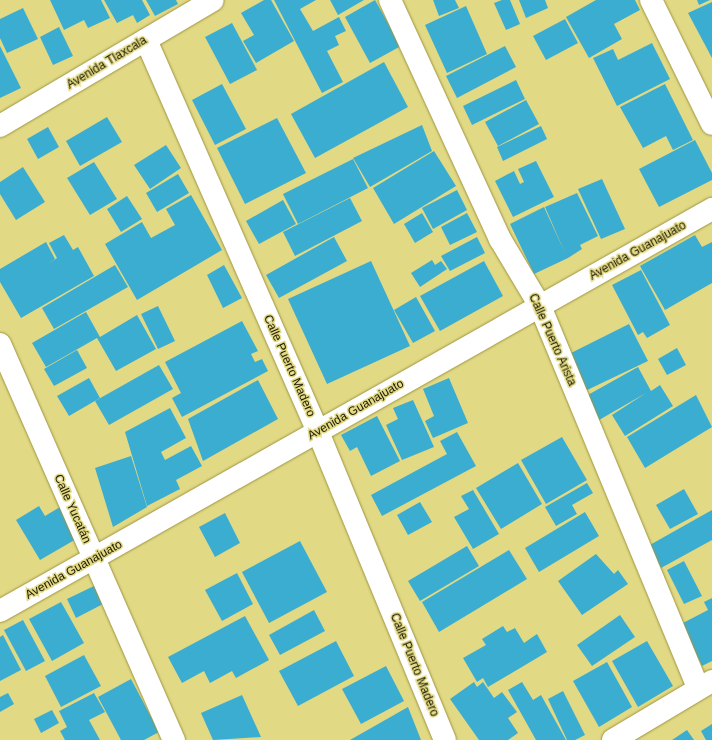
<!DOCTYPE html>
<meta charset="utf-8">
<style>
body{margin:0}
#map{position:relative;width:712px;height:740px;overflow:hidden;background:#e2d984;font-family:Helvetica,sans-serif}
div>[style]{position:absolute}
.building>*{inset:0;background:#3badd1}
.roads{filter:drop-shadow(0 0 1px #9e9540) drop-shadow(0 0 1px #9e9540)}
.street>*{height:22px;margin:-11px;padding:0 11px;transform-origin:11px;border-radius:11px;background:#fff}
span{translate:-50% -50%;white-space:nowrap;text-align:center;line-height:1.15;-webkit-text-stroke:3px #e2d984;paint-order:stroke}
.street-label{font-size:12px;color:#1c1901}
</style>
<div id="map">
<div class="building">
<div style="clip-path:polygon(50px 0,101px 0,110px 18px,88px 28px,84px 20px,64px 30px)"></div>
<div style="clip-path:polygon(104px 0,142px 0,150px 15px,137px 23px,133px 15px,117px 23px)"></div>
<div style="clip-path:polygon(146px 0,176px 0,178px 4px,155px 16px)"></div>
<div style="clip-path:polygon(264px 0,271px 0,294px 41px,256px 63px,243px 41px,254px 35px,241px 13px)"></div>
<div style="clip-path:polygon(274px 0,316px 0,300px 9px,313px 31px,339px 17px,346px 31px,335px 36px,339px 45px,327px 51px,343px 82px,322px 93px)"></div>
<div style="clip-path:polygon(330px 0,364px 0,338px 15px)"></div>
<div style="clip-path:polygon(375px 0,401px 46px,370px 63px,345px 17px)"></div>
<div style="clip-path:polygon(433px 0,455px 0,459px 8px,439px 16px)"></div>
<div style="clip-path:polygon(502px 0,510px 0,520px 24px,506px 30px,494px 3px)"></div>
<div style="clip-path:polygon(519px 0,545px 0,548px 8px,526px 18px)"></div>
<div style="clip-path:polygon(596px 0,635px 0,640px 10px,614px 24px,622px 39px,589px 58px,566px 17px)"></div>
<div style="clip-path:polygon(697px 0,710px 0,699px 5px)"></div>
<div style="clip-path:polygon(712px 2px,712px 58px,688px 13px)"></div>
<div style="clip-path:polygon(466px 6px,487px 54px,447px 73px,425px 25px)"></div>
<div style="clip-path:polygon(23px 8px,38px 39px,7px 53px,0 38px,0 19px)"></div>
<div style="clip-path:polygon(565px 19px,578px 43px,546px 60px,533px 36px)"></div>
<div style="clip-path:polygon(232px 23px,257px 70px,230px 84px,205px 37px)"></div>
<div style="clip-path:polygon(59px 27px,73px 56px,53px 65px,40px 37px)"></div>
<div style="clip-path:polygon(652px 43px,670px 79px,617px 106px,593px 58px,613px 49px,618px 60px)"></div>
<div style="clip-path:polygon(0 46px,21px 88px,0 98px)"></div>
<div style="clip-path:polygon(505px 46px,516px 67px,457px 98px,446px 76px)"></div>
<div style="clip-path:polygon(384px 62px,408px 107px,315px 158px,291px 114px)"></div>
<div style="clip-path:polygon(516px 80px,525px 99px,472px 125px,463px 106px)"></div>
<div style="clip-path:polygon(222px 84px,246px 129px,215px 145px,192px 100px)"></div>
<div style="clip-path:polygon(665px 84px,693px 140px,673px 150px,666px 136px,643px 148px,620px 107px)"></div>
<div style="clip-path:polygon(526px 100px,539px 124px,498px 146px,485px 122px)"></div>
<div style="clip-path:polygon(107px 117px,122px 142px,80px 166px,66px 141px)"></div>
<div style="clip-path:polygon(277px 118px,306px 173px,245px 204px,217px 148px)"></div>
<div style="clip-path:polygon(422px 125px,432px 151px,370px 187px,353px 158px)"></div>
<div style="clip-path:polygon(541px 126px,547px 139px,503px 161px,497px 147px)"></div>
<div style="clip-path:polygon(48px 127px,59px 147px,38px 159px,27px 139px)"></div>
<div style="clip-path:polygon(695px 140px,712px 173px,712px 180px,659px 207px,639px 169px)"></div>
<div style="clip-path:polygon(166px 145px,181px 168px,150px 189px,134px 165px)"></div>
<div style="clip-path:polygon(434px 151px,456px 186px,394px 224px,373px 188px)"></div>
<div style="clip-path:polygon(353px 159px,368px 188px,298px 224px,283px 194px)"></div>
<div style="clip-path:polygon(536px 161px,554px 197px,513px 217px,495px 181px,514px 171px,520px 184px,524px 182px,518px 169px)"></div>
<div style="clip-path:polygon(94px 162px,117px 199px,90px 215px,67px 178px)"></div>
<div style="clip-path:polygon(23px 167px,45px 202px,16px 220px,0 194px,0 182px)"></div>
<div style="clip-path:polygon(178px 174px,189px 193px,157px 212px,146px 193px)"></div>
<div style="clip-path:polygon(602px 179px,625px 229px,601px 239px,578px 189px)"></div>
<div style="clip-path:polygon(457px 190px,467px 210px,433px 229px,422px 208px)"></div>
<div style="clip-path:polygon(577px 193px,598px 236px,580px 245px,582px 249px,568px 258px,534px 274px,510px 224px,544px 207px,565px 253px,545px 207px)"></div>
<div style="clip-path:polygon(191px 195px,222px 250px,137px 300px,105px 244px,142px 222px,151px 238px,175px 225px,166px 209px)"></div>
<div style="clip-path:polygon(127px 196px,142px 219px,121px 232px,107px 209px)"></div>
<div style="clip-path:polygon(350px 198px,362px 221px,295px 256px,283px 232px)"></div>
<div style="clip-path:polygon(283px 200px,296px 224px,259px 244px,246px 221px)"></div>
<div style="clip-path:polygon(422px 213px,433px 232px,415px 243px,404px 224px)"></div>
<div style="clip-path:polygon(467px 213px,477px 232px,450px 245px,441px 227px)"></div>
<div style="clip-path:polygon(64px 235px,73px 250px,78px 247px,94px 276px,21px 318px,0 282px,0 269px,46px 242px,55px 259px,48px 264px,57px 258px,49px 243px)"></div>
<div style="clip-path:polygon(695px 235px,702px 247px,712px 242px,712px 283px,665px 310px,640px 266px)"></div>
<div style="clip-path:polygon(334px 237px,347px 261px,279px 298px,266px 275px)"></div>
<div style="clip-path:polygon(477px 237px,485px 253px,450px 271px,441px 256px)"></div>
<div style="clip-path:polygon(432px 260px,435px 265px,441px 261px,447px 269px,420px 287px,411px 273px)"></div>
<div style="clip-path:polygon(371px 261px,410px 346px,327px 384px,288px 299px)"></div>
<div style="clip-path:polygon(484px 261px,503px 296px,440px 331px,420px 296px)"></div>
<div style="clip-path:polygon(115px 265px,128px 287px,54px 329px,42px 308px)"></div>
<div style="clip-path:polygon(224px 265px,242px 298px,223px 308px,207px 275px)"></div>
<div style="clip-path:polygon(641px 270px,670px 325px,647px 338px,643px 332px,638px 335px,612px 285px)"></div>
<div style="clip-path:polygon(416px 297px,435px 331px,413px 343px,394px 310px)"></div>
<div style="clip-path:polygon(158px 306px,175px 341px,158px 349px,141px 314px)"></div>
<div style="clip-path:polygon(86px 312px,100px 337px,137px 315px,156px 349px,116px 371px,97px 338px,46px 367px,32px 343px)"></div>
<div style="clip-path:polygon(242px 321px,258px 351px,251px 354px,255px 362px,262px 359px,268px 371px,182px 417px,172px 398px,181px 393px,165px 362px)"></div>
<div style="clip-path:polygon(629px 324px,648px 361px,583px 392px,565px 356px)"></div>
<div style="clip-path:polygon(677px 348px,686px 365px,667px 375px,658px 359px)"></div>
<div style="clip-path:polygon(77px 350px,87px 368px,54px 386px,44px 369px)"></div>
<div style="clip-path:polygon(159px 365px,173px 389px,109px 425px,95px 401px)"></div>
<div style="clip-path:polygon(638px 367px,651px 391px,660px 385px,673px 406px,625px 436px,612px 415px,646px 393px,599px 420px,586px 396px)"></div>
<div style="clip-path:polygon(89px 378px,100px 398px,69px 416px,57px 396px)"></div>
<div style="clip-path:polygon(449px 378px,468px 423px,433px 438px,425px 421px,434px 416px,423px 389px)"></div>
<div style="clip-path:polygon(258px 380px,278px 419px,203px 461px,188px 419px)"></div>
<div style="clip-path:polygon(696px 395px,712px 427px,645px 468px,627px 437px)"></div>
<div style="clip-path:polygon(413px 400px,434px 447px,402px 460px,386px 425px,398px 419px,393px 408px)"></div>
<div style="clip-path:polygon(170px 408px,186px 438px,161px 452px,165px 460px,191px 446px,202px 466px,176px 480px,180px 489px,147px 506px,125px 432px)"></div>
<div style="clip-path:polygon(377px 416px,400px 461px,371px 476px,357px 447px,350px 451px,341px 435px)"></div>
<div style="clip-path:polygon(457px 432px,476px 466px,382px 516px,371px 495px,447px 454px,440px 441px)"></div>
<div style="clip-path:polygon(562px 437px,587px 480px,546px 504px,521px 460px)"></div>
<div style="clip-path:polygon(131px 456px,147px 507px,113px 527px,95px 468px)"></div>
<div style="clip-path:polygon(518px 463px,542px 504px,501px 529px,476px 488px)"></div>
<div style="clip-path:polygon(587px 483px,593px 493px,572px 505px,577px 514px,556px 526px,545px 507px)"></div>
<div style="clip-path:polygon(684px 489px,698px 514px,670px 529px,656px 505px)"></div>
<div style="clip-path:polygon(473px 490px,499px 534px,473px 549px,454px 517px,469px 509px,461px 496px)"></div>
<div style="clip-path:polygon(420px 502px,432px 522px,408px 535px,397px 515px)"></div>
<div style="clip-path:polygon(39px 506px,45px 516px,60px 507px,78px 538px,40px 560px,16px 520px)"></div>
<div style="clip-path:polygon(712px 510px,712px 540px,661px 568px,648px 546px)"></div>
<div style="clip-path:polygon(585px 512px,599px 536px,539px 572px,525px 548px)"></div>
<div style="clip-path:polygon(225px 513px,240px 543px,215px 557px,199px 527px)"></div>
<div style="clip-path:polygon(300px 541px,327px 592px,269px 623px,242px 572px)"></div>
<div style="clip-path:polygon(467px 546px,479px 566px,420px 601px,408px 581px)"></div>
<div style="clip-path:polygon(509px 550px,527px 579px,439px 632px,422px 602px)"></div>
<div style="clip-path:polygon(596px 554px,614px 574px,618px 570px,628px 584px,582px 615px,558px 581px)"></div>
<div style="clip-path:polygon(684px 561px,702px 596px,684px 604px,667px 570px)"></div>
<div style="clip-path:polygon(237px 573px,253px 604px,222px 621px,205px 590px)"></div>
<div style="clip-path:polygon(96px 585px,105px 603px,76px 618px,67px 599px)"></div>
<div style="clip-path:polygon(712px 598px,712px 661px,702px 666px,681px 624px,708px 610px,704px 602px)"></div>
<div style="clip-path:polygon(61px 602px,84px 643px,52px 661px,29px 619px)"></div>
<div style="clip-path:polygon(314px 610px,325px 631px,280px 655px,269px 635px)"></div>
<div style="clip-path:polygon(620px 615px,635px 637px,592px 666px,577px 645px)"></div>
<div style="clip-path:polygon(245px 616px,269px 660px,236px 678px,232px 671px,210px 683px,204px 671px,182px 683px,168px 657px)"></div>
<div style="clip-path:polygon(23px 620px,45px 661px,26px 671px,4px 630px)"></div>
<div style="clip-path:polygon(503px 626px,507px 632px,515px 628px,524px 643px,537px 634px,547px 652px,488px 687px,483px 678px,477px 682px,463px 658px,486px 645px,482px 639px)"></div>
<div style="clip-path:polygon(3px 635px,21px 670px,0 681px,0 637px)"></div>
<div style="clip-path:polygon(336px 641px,354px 676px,298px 706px,279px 671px)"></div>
<div style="clip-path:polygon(647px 641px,673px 686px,638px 707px,612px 661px)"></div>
<div style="clip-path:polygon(84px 655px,101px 686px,61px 707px,45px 676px)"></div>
<div style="clip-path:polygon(607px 662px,632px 707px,599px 727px,573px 681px)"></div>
<div style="clip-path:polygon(386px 666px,404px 701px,361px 724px,342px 689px)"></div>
<div style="clip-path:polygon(131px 679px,159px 732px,144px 740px,121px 740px,98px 697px)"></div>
<div style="clip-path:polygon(474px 682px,477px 687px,483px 682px,494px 698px,502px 692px,517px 712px,508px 718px,518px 733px,508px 740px,479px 740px,450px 699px)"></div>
<div style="clip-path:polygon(522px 682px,533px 700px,541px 695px,566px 740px,536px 740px,508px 690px)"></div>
<div style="clip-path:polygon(563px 691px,585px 735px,575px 740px,567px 740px,548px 699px)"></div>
<div style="clip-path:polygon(8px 693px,14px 704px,0 712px,0 697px)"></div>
<div style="clip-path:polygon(94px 693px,105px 712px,89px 720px,100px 740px,65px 740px,60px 731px,67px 727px,59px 711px)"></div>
<div style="clip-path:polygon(242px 695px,261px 737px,213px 740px,201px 713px)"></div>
<div style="clip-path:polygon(408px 707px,421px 740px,350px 740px)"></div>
<div style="clip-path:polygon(52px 710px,59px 723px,41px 733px,34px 719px)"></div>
<div style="clip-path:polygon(712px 724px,712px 740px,706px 740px,701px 731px)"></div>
<div style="clip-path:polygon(687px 730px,694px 740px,672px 740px)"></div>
</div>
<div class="roads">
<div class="street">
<div style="left:390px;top:0;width:263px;rotate:65.3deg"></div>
<div style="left:500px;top:239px;width:78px;rotate:59.2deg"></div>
<div style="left:540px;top:306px;width:413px;rotate:67.5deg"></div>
<div style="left:651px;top:0;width:138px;rotate:63.8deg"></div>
<div style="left:146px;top:40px;width:428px;rotate:66.3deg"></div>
<div style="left:318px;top:432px;width:333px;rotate:67.6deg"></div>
<div style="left:0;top:126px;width:247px;rotate:-30.6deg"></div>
<div style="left:0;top:344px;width:433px;rotate:66.3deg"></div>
<div style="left:0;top:611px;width:818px;rotate:-29.45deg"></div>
<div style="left:613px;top:740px;width:115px;rotate:-30.8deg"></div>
</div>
</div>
<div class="street-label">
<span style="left:107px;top:63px;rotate:-31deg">Avenida Tlaxcala</span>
<span style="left:638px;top:251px;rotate:-29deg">Avenida Guanajuato</span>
<span style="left:552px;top:340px;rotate:66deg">Calle Puerto Arista</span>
<span style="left:289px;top:366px;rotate:66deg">Calle Puerto Madero</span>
<span style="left:356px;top:410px;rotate:-30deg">Avenida Guanajuato</span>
<span style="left:72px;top:509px;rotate:66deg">Calle Yucatán</span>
<span style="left:74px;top:570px;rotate:-29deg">Avenida Guanajuato</span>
<span style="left:414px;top:665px;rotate:68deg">Calle Puerto Madero</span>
</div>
</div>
